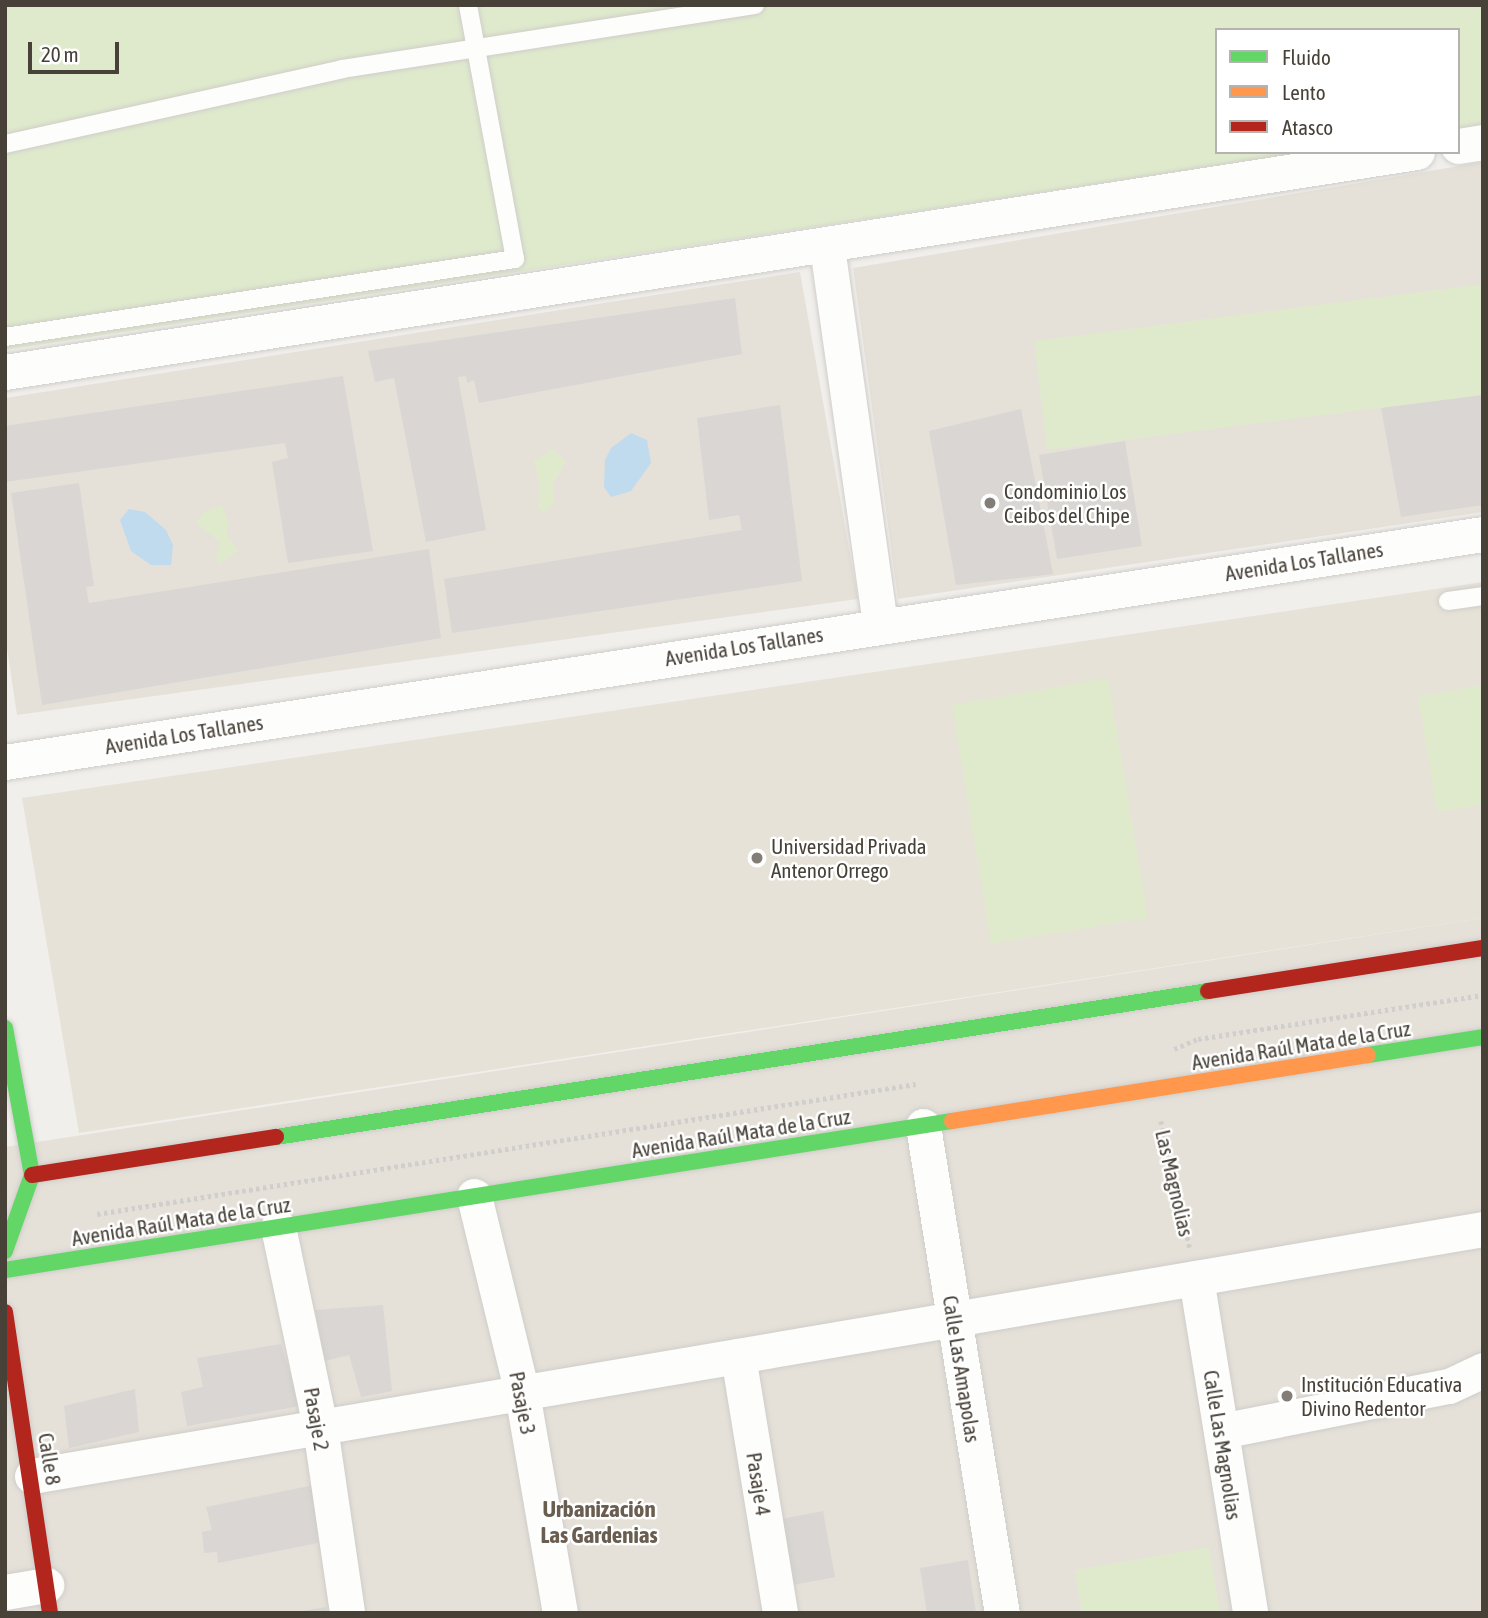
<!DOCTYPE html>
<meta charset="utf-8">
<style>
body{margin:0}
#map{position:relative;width:1488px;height:1618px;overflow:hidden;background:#f1efec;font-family:"Asap Condensed",sans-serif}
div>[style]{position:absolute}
.residential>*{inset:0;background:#e5e1d9}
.education>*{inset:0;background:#e7e2d8}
.green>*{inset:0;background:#dfeacd}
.water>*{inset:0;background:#bfdbed}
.building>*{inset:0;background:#d9d6d3}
.path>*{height:4.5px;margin-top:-2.25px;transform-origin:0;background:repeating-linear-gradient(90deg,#d1cfcc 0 3.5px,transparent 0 7px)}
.roads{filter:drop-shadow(0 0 2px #cfcdc9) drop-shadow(0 0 2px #cfcdc9)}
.lane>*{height:18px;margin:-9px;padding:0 9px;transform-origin:9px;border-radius:9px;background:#fdfdfc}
.street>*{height:35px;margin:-17.5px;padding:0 17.5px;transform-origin:17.5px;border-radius:17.5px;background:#fdfdfc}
.fast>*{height:16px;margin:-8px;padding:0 8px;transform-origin:8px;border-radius:8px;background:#63d668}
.slow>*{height:16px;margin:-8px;padding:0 8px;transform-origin:8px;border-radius:8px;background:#ff974d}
.jam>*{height:16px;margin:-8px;padding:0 8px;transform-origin:8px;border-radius:8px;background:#b3261e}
.dots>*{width:19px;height:19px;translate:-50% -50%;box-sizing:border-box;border:4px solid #fff;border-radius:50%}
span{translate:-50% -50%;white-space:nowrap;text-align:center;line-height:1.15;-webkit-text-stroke:5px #fff;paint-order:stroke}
.poi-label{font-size:21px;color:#474138}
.left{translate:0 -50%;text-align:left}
.street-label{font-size:21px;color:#474138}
.neighbourhood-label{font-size:23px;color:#695e4f;font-weight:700}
.frame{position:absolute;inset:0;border:7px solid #474138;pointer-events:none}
.legend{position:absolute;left:1215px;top:28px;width:245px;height:126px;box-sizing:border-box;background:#fff;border:2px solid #b5b3af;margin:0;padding:9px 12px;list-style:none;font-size:21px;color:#474138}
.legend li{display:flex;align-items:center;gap:14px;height:35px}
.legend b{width:35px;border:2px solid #b5b3af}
.scale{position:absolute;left:28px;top:42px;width:91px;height:32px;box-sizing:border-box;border:4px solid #474138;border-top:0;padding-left:9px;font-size:21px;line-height:24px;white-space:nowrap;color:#474138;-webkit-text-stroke:5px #fff;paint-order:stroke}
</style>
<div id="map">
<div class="residential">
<div style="clip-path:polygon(1483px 162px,1483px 512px,898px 599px,853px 268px)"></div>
<div style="clip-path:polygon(800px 272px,858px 599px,17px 715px,5px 635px,5px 398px)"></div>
<div style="clip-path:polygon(1483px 918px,1483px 1613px,5px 1613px,5px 1147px)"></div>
</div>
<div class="education">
<div style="clip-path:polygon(1483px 582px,1483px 918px,79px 1133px,22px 798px)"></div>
</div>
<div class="green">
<div style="clip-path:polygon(5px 5px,1483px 5px,1483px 125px,1458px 129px,1458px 30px,1217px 30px,1217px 152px,1305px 152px,5px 350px)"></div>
<div style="clip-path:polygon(1483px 284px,1483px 395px,1047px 450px,1034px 341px)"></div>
<div style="clip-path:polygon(552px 449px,566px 462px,553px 484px,553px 506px,543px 512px,538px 508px,540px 487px,534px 461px)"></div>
<div style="clip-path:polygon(221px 505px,228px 519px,227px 536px,238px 550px,220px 565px,216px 559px,220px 542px,196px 523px,204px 512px)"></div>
<div style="clip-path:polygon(1108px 678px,1148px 918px,991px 944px,952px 705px)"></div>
<div style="clip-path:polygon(1483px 685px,1483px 805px,1437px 812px,1418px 696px)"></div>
<div style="clip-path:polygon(1209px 1547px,1220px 1613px,1082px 1613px,1075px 1570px)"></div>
</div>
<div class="water">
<div style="clip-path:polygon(631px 433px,647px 440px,651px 463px,631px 491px,611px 497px,604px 487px,605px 460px,611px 448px)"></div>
<div style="clip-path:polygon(129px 509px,145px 512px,166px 530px,173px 545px,171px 565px,151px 565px,131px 551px,120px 520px)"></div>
</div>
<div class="building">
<div style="clip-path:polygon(735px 298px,742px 354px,479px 403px,474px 380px,467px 383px,466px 376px,458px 377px,486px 530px,426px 542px,394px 378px,375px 382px,368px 351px)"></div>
<div style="clip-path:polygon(343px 376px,373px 551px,288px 563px,272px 462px,288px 458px,285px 443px,5px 482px,5px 426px)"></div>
<div style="clip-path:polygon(1483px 395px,1483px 505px,1401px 517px,1381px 408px)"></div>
<div style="clip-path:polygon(780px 405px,802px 581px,452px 633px,444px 579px,742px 530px,739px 515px,709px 520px,697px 418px)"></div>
<div style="clip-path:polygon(1021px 409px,1053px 574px,956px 585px,929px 431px)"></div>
<div style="clip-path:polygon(1125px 441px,1142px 546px,1057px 559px,1039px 455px)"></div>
<div style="clip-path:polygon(79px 483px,94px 586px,86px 587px,89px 603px,429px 549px,441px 638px,42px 705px,11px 493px)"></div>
<div style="clip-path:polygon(383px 1305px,392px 1391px,361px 1397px,349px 1355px,325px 1361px,315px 1310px)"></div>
<div style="clip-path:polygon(281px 1344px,300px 1406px,187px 1426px,181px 1392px,203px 1387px,197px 1358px)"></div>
<div style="clip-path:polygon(135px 1389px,139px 1432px,69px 1448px,64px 1406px)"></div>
<div style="clip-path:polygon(314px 1485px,318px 1543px,218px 1563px,217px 1552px,204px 1553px,202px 1532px,212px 1530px,206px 1507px)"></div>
<div style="clip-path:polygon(823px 1511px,835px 1577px,788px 1586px,776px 1520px)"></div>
<div style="clip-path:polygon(968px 1560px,976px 1613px,927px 1613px,920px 1568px)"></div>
<div style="clip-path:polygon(326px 1607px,327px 1613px,302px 1613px,302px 1611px)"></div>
</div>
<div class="path">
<div style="left:1174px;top:1049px;width:26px;rotate:-23deg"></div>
<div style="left:1198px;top:1039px;width:288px;rotate:-8.8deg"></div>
<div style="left:1161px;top:1121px;width:131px;rotate:77.2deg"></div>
<div style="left:97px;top:1214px;width:829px;rotate:-9.02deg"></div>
</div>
<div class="roads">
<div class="lane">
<div style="left:5px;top:144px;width:345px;rotate:-12.5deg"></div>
<div style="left:342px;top:69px;width:418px;rotate:-8.8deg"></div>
<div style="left:5px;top:337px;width:516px;rotate:-8.7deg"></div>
<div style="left:515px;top:259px;width:258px;rotate:-100.5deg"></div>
<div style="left:1448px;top:601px;width:35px;rotate:-8deg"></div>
</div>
<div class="street">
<div style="left:1458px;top:146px;width:25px;rotate:-9deg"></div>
<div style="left:827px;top:247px;width:382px;rotate:82deg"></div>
<div style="left:5px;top:372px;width:1429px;rotate:-8.86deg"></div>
<div style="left:5px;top:762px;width:1495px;rotate:-8.77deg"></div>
<div style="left:923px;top:1126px;width:493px;rotate:80.8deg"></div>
<div style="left:474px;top:1196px;width:203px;rotate:76.3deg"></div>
<div style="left:522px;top:1393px;width:223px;rotate:80.2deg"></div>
<div style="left:278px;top:1227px;width:204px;rotate:78.1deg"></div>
<div style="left:320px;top:1427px;width:188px;rotate:81.7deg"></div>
<div style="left:1196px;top:1278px;width:339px;rotate:80.8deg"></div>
<div style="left:738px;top:1356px;width:260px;rotate:80.7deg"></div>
<div style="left:1221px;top:1431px;width:232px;rotate:-11.2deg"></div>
<div style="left:1449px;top:1386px;width:38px;rotate:-25deg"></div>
<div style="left:32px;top:1476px;width:1472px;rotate:-9.66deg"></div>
<div style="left:5px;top:1592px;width:42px;rotate:-9.7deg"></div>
</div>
<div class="fast">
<div style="left:5px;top:1028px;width:149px;rotate:79.6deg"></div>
<div style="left:32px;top:1175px;width:81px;rotate:109.6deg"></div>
<div style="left:1368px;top:1055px;width:116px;rotate:-8.9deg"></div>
<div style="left:276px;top:1137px;width:943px;rotate:-8.9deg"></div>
<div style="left:5px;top:1270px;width:959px;rotate:-8.94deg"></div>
</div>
<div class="slow">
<div style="left:952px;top:1121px;width:421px;rotate:-9deg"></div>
</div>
<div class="jam">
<div style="left:1208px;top:991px;width:278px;rotate:-8.9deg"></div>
<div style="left:32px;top:1175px;width:247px;rotate:-8.9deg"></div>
<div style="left:5px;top:1312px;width:304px;rotate:81.5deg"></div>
</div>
</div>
<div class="dots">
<div style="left:990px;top:503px;background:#827e77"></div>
<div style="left:757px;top:858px;background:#827e77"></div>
<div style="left:1287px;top:1396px;background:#827e77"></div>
</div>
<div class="poi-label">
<span class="left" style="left:1004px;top:503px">Condominio Los<br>Ceibos del Chipe</span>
<span class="left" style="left:771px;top:858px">Universidad Privada<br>Antenor Orrego</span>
<span class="left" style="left:1301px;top:1396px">Institución Educativa<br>Divino Redentor</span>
</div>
<div class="street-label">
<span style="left:1304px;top:561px;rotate:-9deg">Avenida Los Tallanes</span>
<span style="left:744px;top:646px;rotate:-9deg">Avenida Los Tallanes</span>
<span style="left:184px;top:734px;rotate:-9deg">Avenida Los Tallanes</span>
<span style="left:1301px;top:1045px;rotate:-9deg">Avenida Raúl Mata de la Cruz</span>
<span style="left:741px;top:1133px;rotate:-9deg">Avenida Raúl Mata de la Cruz</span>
<span style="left:1175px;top:1183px;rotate:77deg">Las Magnolias</span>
<span style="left:181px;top:1221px;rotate:-9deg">Avenida Raúl Mata de la Cruz</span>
<span style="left:962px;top:1369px;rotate:81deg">Calle Las Amapolas</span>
<span style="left:523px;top:1403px;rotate:79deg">Pasaje 3</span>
<span style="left:317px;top:1419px;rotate:80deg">Pasaje 2</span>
<span style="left:1223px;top:1445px;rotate:81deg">Calle Las Magnolias</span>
<span style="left:50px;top:1459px;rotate:81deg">Calle 8</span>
<span style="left:759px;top:1484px;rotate:81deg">Pasaje 4</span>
</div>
<div class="neighbourhood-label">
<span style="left:599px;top:1522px">Urbanización<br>Las Gardenias</span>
</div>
<div class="frame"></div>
<ul class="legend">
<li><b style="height:9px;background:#63d668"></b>Fluido</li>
<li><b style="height:9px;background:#ff974d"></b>Lento</li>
<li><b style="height:9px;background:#b3261e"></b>Atasco</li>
</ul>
<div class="scale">20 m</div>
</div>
